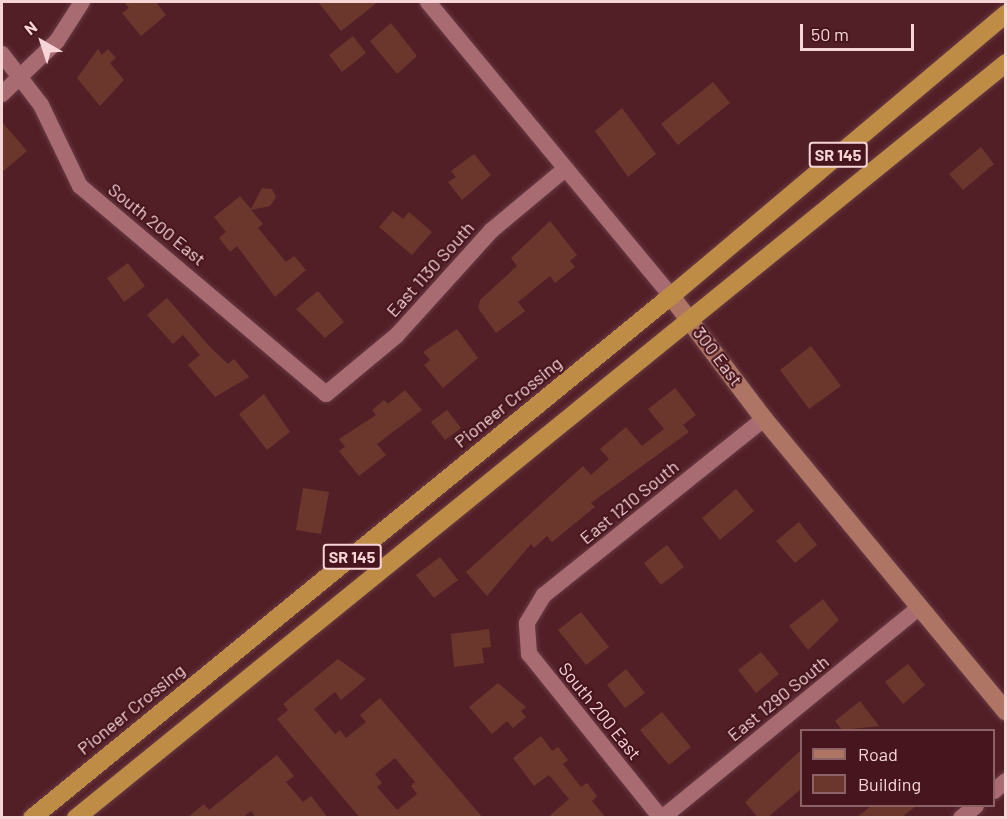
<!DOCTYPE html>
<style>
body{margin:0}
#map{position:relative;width:1007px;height:819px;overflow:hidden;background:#531f27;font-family:Barlow,sans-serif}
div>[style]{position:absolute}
.building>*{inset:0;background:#6b372c}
.roads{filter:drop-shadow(0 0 2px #683b44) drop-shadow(0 0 2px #683b44)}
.street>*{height:16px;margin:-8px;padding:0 8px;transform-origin:8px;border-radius:8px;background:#a76b71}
.secondary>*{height:18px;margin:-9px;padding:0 9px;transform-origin:9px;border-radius:9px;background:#ae7564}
.highway>*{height:18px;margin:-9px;padding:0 9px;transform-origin:9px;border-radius:9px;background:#bf8c45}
span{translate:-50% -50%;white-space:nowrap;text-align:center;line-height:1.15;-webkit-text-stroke:4.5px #47151d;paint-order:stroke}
.shield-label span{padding:2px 4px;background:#47151d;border:2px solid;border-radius:4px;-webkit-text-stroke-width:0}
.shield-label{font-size:16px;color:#f7d5d7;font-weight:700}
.street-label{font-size:18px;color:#f7d5d7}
.frame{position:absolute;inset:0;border:3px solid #f7d5d7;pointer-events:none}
.legend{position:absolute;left:800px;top:729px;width:195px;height:78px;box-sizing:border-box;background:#47151d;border:2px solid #8d6267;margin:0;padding:8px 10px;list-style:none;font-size:18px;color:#f7d5d7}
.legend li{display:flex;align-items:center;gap:12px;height:30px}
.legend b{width:30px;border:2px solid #8d6267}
.north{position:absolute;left:12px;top:12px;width:60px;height:60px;-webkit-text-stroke:4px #47151d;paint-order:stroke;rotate:321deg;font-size:16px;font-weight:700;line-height:24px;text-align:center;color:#f7d5d7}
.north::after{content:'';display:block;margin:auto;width:21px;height:27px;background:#f7d5d7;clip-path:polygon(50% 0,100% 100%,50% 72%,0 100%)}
.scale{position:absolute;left:800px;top:24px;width:114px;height:27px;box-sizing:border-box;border:3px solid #f7d5d7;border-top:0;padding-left:8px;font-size:18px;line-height:21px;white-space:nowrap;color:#f7d5d7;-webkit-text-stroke:4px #47151d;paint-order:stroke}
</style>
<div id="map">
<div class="building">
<div style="clip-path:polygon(124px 2px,156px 2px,166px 15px,141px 36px,122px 13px,129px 8px)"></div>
<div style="clip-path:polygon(318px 2px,378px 2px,341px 31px)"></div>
<div style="clip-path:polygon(391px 23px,417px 56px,397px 74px,370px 41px)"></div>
<div style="clip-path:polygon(353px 36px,366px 53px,342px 72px,329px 55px)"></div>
<div style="clip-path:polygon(98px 49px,102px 55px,108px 49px,116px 58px,110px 63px,124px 80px,100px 106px,77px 78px)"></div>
<div style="clip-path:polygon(713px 82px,730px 103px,678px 145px,661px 124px)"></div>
<div style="clip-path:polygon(622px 108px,656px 154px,628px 177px,595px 131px)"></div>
<div style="clip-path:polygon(2px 122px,27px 151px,2px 172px)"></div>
<div style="clip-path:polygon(981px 147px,994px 164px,963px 190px,949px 174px)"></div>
<div style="clip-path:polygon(474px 154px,491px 175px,462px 200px,448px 182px,456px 177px,451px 171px)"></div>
<div style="clip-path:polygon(262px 188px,272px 189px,276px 197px,270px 206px,251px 210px,263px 224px,258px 228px,286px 262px,294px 256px,306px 270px,275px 297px,237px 246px,230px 252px,219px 238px,226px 232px,214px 217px,240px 196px,251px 209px)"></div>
<div style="clip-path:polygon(393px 211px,403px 219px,409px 212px,432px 232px,412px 255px,379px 227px)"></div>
<div style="clip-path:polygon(550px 221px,577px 255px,570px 261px,575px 267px,555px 283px,550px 276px,518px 302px,525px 311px,496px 333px,478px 308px,480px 300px,517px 266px,511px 258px)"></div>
<div style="clip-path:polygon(128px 263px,145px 286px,124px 302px,107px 278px)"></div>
<div style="clip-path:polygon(318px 291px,344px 322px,325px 338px,296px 309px)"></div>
<div style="clip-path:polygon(167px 298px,210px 347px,228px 364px,234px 359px,249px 377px,215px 397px,188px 365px,200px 355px,183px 335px,173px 344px,147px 315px)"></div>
<div style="clip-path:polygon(457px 329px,478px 358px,443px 388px,424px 365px,430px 360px,423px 352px)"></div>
<div style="clip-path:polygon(811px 346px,841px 386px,809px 409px,780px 370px)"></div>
<div style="clip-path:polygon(675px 388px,696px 415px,683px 425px,689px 432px,591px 503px,595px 507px,552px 542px,547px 536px,534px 548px,531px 544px,487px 596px,466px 572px,583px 466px,591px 475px,609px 459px,600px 449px,626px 427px,642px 446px,664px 429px,648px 409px)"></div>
<div style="clip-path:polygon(405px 390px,422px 410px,377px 444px,386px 455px,359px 476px,339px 451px,345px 447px,339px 439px,376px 415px,372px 410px,384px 400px,388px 404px)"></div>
<div style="clip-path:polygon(264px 394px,290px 432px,267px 450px,239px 414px)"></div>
<div style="clip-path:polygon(447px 410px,461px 428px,445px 440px,431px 422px)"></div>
<div style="clip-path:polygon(303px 488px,329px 492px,321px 534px,296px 530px)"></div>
<div style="clip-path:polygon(736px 489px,754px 511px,720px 540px,702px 518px)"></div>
<div style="clip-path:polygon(799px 522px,817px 545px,795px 563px,776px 541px)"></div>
<div style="clip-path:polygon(667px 545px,684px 567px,661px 585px,644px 563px)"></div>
<div style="clip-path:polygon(440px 557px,458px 580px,434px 598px,416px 575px)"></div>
<div style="clip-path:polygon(823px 599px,839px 620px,808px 650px,789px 626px)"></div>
<div style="clip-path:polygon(581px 612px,609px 647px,586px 665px,558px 630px)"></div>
<div style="clip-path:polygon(489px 629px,491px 647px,482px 648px,484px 663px,454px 667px,451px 634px)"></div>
<div style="clip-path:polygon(761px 652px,779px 674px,756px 693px,738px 670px)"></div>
<div style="clip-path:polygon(evenodd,338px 659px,366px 679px,341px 700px,335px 692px,314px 709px,335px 734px,340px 730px,346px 738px,366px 722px,360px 715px,380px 698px,483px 818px,360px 818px,277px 719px,288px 710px,283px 704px,338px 659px,395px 758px,415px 782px,411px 786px,417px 794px,397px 810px,377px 787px,382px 783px,375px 774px,395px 758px)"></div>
<div style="clip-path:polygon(908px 664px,925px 685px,903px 704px,885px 682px)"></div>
<div style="clip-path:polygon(626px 669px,645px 693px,625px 708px,607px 685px)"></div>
<div style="clip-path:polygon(498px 683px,526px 707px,521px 711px,526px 717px,513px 728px,507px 721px,492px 734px,469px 707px)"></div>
<div style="clip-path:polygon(860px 701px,879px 726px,842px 730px,835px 721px)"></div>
<div style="clip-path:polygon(662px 712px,691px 747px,669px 765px,640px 730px)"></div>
<div style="clip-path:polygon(541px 736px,552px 751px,558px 747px,568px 760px,563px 764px,581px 787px,587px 783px,597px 796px,592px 801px,606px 818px,547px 818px,569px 799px,549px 775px,534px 786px,513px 758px)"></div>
<div style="clip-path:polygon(801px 750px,801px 789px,767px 818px,758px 818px,745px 802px)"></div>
<div style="clip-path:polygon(277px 755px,294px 776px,286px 782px,303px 802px,311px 796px,328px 818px,256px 818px,251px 811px,242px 818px,187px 818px,204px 804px,209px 810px)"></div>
<div style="clip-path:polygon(871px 806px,916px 806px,901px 818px,856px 818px)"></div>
</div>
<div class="roads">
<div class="street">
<div style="left:428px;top:2px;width:381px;rotate:50.4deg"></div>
<div style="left:2px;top:54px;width:64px;rotate:52.6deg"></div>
<div style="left:41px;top:105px;width:90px;rotate:64.3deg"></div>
<div style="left:80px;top:186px;width:322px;rotate:40.2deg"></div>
<div style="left:326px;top:394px;width:92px;rotate:-39.7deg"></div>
<div style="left:397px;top:335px;width:142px;rotate:-47.9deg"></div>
<div style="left:492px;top:230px;width:94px;rotate:-39.8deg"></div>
<div style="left:2px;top:94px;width:76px;rotate:-43.9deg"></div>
<div style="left:57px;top:41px;width:46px;rotate:-57.3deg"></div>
<div style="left:994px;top:791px;width:16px;rotate:-40deg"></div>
<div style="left:661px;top:818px;width:211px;rotate:-128.8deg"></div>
<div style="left:529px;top:654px;width:31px;rotate:-94deg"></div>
<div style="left:527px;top:623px;width:33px;rotate:-59deg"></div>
<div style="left:544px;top:595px;width:282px;rotate:-38.7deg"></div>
<div style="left:662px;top:818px;width:332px;rotate:-39.3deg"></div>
<div style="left:961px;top:818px;width:19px;rotate:-39deg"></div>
</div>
<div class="secondary">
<div style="left:671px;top:296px;width:154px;rotate:52.9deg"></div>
<div style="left:764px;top:419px;width:380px;rotate:50.4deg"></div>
</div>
<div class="highway">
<div style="left:32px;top:818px;width:825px;rotate:-39.25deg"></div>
<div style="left:671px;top:296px;width:438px;rotate:-40.1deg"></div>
<div style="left:76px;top:818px;width:1198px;rotate:-39.07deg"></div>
</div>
</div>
<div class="shield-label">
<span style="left:838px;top:155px">SR 145</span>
<span style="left:352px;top:557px">SR 145</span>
</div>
<div class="street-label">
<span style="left:157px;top:224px;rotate:39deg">South 200 East</span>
<span style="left:430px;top:269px;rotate:-48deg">East 1130 South</span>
<span style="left:718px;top:356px;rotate:53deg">300 East</span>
<span style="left:508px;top:402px;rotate:-39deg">Pioneer Crossing</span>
<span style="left:629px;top:502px;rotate:-39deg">East 1210 South</span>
<span style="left:778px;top:698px;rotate:-39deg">East 1290 South</span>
<span style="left:131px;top:709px;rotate:-39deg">Pioneer Crossing</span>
<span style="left:600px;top:711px;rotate:51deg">South 200 East</span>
</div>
<div class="frame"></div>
<ul class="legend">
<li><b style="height:8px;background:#ae7564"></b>Road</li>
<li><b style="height:16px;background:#6b372c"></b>Building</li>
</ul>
<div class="north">N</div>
<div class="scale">50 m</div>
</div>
